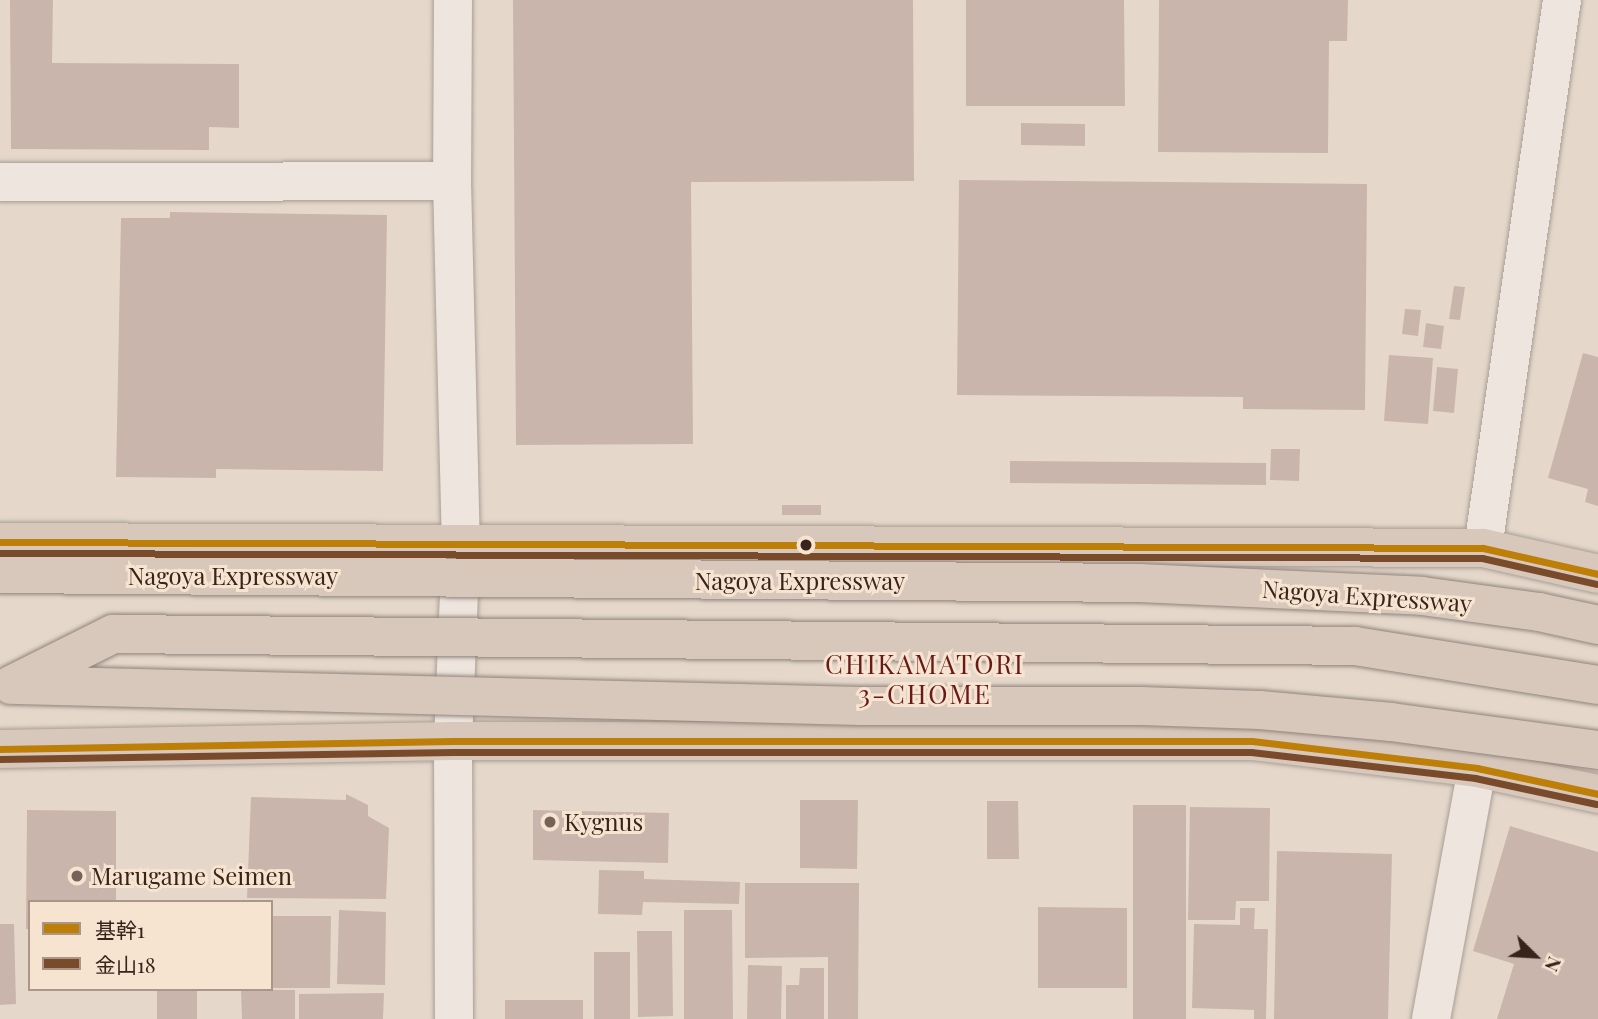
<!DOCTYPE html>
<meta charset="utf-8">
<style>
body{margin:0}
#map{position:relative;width:1598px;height:1019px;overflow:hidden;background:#e5d8cb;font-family:"Playfair Display","Noto Sans JP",serif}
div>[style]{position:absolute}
.building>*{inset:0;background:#cab5ac}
.roads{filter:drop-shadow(0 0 2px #aa9e95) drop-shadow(0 0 2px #aa9e95)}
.minor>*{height:38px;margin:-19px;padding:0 19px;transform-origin:19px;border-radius:19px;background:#ede5de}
.highway>*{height:38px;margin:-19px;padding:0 19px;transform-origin:19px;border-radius:19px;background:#d8c8bc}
.bridges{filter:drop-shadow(0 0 2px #90837b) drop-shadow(0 0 2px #90837b)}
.highway-bridge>*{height:38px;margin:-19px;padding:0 19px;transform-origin:19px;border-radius:19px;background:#d8c8bc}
.bus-1>*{height:7px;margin:-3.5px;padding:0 3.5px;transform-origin:3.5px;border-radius:3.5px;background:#be7f08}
.bus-2>*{height:7px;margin:-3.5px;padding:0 3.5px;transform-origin:3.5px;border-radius:3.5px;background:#7a4b2a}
.dots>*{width:19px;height:19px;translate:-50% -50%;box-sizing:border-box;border:4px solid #f7e4d0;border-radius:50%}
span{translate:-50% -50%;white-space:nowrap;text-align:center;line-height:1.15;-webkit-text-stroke:6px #f7e4d0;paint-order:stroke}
.street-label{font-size:24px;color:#39241c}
.poi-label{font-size:24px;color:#39241c}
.left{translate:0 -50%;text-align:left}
.neighbourhood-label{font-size:26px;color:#681a19;letter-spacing:2px}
.legend{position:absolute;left:28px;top:900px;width:245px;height:91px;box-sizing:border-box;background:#f7e4d0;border:2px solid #ab9788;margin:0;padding:9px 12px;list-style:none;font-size:21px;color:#39241c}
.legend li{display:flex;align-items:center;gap:14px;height:35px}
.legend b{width:35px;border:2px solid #ab9788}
.north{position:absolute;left:1500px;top:921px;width:70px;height:70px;-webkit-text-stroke:5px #f7e4d0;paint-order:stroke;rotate:114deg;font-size:19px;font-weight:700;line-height:28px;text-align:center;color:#39241c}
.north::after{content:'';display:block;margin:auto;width:24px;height:32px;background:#39241c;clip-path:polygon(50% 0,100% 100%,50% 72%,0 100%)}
</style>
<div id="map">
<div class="building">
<div style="clip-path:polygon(10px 0,53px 0,52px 63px,239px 64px,239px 128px,209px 127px,209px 150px,11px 149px)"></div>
<div style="clip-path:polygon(513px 0,913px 0,914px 181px,691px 182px,693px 444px,516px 445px)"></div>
<div style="clip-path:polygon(966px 0,1124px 0,1125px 106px,966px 106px)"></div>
<div style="clip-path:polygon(1159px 0,1348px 0,1347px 41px,1329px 41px,1328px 153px,1158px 152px)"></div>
<div style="clip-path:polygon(1021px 123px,1085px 124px,1085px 146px,1021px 145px)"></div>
<div style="clip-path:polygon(959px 180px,1367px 184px,1365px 410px,1243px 409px,1243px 397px,957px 395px)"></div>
<div style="clip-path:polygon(170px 212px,387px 215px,383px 471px,216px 469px,216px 478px,116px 477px,121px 218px,170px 218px)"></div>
<div style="clip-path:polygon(1454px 286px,1465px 287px,1460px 320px,1449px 319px)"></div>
<div style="clip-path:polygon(1405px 309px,1421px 310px,1418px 336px,1402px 334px)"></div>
<div style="clip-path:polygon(1426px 323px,1444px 326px,1441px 349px,1423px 347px)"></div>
<div style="clip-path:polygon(1583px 353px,1598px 357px,1598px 506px,1585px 502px,1588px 489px,1548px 478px)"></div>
<div style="clip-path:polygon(1389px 355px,1433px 358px,1428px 424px,1384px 421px)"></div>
<div style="clip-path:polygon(1437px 367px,1458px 369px,1454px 413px,1433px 411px)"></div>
<div style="clip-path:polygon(1271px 449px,1300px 449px,1299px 481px,1270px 480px)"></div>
<div style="clip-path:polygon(1010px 461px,1266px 463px,1266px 485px,1010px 483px)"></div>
<div style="clip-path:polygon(782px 505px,821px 505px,821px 515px,782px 515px)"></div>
<div style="clip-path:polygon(346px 794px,368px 805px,368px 816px,389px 828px,386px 899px,247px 898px,251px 797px,346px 800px)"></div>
<div style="clip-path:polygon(800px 800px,858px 800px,857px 869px,800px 868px)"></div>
<div style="clip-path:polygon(987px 801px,1018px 801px,1019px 859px,987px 859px)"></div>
<div style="clip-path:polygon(1133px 805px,1186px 805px,1186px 1019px,1133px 1019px)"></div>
<div style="clip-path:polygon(1190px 807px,1270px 808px,1269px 901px,1236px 901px,1235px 920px,1188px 920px)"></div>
<div style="clip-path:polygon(27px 810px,116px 811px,116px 902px,30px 902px,30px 929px,26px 929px)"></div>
<div style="clip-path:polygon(533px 810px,669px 813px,668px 863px,533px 860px)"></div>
<div style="clip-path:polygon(1510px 826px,1598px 852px,1598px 1019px,1497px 1019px,1514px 964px,1473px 951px)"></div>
<div style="clip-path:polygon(1277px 851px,1392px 854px,1388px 1019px,1274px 1019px)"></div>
<div style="clip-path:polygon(599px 870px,644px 871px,644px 879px,740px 882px,739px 904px,643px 902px,642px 915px,598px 914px)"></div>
<div style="clip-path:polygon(745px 883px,859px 883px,858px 1019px,828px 1019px,828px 957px,745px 958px)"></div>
<div style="clip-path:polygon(1038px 907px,1127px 908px,1127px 988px,1038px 988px)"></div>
<div style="clip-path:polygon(1240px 908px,1255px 908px,1254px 929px,1268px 929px,1266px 1019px,1254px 1019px,1254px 1010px,1192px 1008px,1194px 924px,1240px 925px)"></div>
<div style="clip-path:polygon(339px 910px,386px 912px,385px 985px,337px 984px)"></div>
<div style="clip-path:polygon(684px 910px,732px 910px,733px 1019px,684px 1019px)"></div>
<div style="clip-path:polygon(271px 916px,331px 916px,330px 988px,271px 988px)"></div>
<div style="clip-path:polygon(0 924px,14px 924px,16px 1004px,0 1005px)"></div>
<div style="clip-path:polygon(637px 931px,672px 931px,673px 1016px,638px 1017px)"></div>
<div style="clip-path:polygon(594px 952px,630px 952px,630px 1019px,594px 1019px)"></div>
<div style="clip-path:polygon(748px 965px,782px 966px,781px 1019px,747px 1019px)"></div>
<div style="clip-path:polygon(800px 968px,824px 968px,824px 1019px,786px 1019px,786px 985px,799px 985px)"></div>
<div style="clip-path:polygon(157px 989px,197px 989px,197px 1019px,157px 1019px)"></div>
<div style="clip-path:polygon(241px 990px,295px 990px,295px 1019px,242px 1019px)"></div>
<div style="clip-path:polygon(384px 993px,383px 1019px,299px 1019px,299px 994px)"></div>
<div style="clip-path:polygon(505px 1000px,583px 1000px,583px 1019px,505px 1019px)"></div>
</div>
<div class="roads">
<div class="minor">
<div style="left:453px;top:0;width:181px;rotate:90.3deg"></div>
<div style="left:452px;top:181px;width:362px;rotate:88.6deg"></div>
<div style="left:461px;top:543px;width:198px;rotate:92.3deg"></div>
<div style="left:453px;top:741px;width:278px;rotate:89.8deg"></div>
<div style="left:0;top:182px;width:452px;rotate:-0.1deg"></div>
<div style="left:1483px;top:548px;width:554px;rotate:-81.8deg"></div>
<div style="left:1431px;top:1019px;width:255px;rotate:-79.6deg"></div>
</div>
<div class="highway">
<div style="left:0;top:542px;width:1483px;rotate:0.23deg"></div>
<div style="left:1483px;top:548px;width:118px;rotate:12.7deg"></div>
<div style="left:0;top:749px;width:453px;rotate:-1deg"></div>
<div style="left:453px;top:741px;width:799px"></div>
<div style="left:1252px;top:741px;width:227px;rotate:6.8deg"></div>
<div style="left:1477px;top:768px;width:124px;rotate:12.1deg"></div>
</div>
</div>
<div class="bridges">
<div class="highway-bridge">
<div style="left:0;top:574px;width:1139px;rotate:0.45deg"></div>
<div style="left:1139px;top:583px;width:283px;rotate:2.6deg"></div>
<div style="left:1422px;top:596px;width:118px;rotate:7.8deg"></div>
<div style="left:1539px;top:612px;width:60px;rotate:12.4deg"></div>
<div style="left:11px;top:685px;width:114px;rotate:-26.6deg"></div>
<div style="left:113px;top:634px;width:1242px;rotate:0.55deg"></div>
<div style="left:1355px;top:646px;width:246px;rotate:9.1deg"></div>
<div style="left:17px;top:685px;width:844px;rotate:1.43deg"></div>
<div style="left:861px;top:706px;width:280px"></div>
<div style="left:1141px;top:706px;width:119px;rotate:1.9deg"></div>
<div style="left:1260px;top:710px;width:132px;rotate:5.2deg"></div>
<div style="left:1391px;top:722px;width:209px;rotate:7.7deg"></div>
</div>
</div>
<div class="bus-1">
<div style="left:0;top:542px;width:1483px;rotate:0.23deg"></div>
<div style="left:1483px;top:548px;width:118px;rotate:12.7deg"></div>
<div style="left:0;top:749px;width:453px;rotate:-1deg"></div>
<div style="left:453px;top:741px;width:799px"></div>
<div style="left:1252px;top:741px;width:227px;rotate:6.8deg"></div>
<div style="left:1477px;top:768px;width:124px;rotate:12.1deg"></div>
</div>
<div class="bus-2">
<div style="left:0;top:553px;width:1482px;rotate:0.19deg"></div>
<div style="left:1482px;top:558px;width:117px;rotate:12.8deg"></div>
<div style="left:0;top:759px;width:453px;rotate:-0.9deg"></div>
<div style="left:453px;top:752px;width:798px"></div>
<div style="left:1251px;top:752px;width:226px;rotate:6.6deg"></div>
<div style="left:1475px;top:778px;width:124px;rotate:12.1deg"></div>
</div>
<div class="dots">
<div style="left:806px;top:545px;background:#39241c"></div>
<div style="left:550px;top:822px;background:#756359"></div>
<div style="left:77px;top:876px;background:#756359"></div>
</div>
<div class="street-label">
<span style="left:233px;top:576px">Nagoya Expressway</span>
<span style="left:800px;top:581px">Nagoya Expressway</span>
<span style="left:1367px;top:596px;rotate:4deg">Nagoya Expressway</span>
</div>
<div class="poi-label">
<span class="left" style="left:564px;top:822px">Kygnus</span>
<span class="left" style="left:91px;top:876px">Marugame Seimen</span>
</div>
<div class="neighbourhood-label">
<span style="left:925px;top:679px">CHIKAMATORI<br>3-CHOME</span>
</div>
<ul class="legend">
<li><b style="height:9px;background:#be7f08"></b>基幹1</li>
<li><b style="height:9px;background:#7a4b2a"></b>金山18</li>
</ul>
<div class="north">N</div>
</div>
